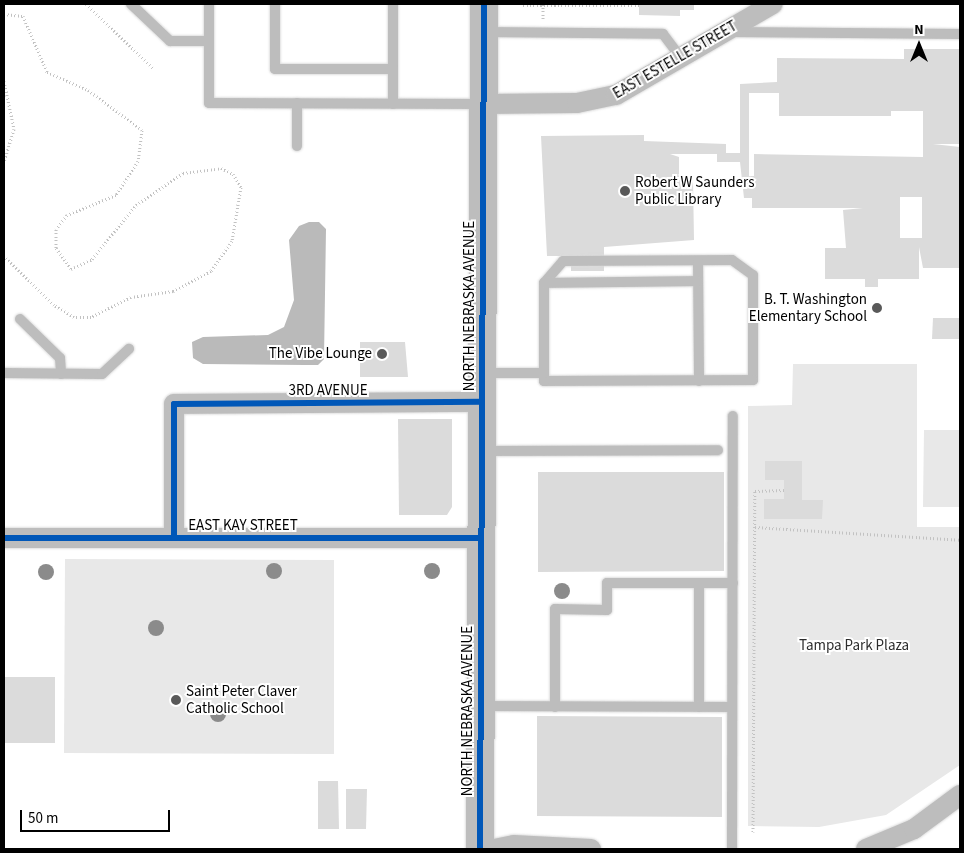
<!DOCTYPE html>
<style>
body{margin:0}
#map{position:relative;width:964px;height:853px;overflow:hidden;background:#fff;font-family:"Source Sans 3",sans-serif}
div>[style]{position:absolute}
.green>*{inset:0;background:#e8e8e8}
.water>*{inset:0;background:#bababa}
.building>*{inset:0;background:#dbdbdb}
.path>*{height:3px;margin-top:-1.5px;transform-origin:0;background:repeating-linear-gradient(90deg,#c2c2c2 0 1px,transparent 0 3.5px)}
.roads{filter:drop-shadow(0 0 1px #dbdbdb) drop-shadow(0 0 1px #dbdbdb)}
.lane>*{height:10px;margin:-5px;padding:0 5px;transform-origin:5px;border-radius:5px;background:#bdbdbd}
.street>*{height:20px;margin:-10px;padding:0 10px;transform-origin:10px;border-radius:10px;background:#bdbdbd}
.primary>*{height:28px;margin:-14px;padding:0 14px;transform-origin:14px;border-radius:14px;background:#bdbdbd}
.cycleway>*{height:6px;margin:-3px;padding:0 3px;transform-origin:3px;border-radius:3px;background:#0057b8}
.trees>*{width:16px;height:16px;margin:-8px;border-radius:50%;background:#8b8b8b}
.dots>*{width:14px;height:14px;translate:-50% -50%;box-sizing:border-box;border:2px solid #fff;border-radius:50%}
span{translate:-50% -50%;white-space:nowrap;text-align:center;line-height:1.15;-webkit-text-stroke:4px #fff;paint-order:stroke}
.street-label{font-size:15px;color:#000}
.poi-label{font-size:15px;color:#000}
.left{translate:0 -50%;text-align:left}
.right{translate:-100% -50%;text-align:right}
.park-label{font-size:15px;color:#2c2c2c}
.frame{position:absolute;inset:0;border:5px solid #000;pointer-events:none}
.north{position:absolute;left:894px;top:20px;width:50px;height:50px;-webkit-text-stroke:4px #fff;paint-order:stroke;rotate:0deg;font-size:14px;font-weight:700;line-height:20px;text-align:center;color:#000}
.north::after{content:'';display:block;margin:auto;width:18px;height:22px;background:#000;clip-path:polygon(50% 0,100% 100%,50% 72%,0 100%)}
.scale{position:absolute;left:20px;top:810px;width:150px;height:22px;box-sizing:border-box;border:2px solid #000;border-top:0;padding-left:6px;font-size:15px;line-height:18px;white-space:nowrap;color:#000;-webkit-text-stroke:4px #fff;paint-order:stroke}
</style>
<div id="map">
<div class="green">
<div style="clip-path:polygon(793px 364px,917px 364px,917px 527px,960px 527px,960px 765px,886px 815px,819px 827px,748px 826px,748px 406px,792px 405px)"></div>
<div style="clip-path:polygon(924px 430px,960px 430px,960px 507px,923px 507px)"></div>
<div style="clip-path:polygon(65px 559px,334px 560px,334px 754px,64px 753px)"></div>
</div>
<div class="water">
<div style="clip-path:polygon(309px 222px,319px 222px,326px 229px,324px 359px,318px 365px,305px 365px,203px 364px,193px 358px,192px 342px,203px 337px,268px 335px,284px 327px,294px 300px,289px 240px,299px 226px)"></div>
</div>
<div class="building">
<div style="clip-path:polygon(639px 4px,694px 4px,694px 10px,680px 10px,680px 16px,639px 15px)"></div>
<div style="clip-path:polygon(evenodd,904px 49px,960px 49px,960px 144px,933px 144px,960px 147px,960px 268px,923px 268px,919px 247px,919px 279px,878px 279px,878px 287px,865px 287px,865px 279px,825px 279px,825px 248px,846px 248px,843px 210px,863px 208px,752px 208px,752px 198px,744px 198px,740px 162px,717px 162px,717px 154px,670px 154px,679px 157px,679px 180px,693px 180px,694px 240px,604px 247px,604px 271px,571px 271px,571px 256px,547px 256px,541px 136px,644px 135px,644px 141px,726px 144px,726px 153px,740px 153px,740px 84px,777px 82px,777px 58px,904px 59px,904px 49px,749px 93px,779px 93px,779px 116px,891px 116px,891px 111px,923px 111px,923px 157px,754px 154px,754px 176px,749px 176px,749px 93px,904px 49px,900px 197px,922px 197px,922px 238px,900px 238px,900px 197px)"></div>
<div style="clip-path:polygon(933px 318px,960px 318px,960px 339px,932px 339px)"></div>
<div style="clip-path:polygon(360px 342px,405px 342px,408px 377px,360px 377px)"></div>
<div style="clip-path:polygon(398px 419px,452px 419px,452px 507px,447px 515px,399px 515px)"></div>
<div style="clip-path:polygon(765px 461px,802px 461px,802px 500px,823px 500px,822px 519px,764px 519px,764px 499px,784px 499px,784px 480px,765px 480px)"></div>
<div style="clip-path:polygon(538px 472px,724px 472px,724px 571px,538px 572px)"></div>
<div style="clip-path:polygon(4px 677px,55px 677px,55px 743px,4px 743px)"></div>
<div style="clip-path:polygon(537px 716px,722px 717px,722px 817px,537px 816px)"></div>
<div style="clip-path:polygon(318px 781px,338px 781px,339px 829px,318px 829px)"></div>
<div style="clip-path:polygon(346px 789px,367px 789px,366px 829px,346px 829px)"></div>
</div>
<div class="path">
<div style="left:86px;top:4px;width:93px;rotate:43.7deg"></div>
<div style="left:543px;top:4px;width:15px;rotate:90deg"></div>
<div style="left:523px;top:5px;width:116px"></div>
<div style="left:4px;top:14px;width:19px;rotate:6deg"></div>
<div style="left:23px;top:16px;width:61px;rotate:66.8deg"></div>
<div style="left:47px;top:72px;width:45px;rotate:23.7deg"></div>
<div style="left:88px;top:90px;width:67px;rotate:36.5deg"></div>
<div style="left:142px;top:130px;width:31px;rotate:97deg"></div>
<div style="left:138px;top:161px;width:40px;rotate:122.9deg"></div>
<div style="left:116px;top:195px;width:53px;rotate:157.8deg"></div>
<div style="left:67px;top:215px;width:18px;rotate:128deg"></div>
<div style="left:56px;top:229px;width:19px;rotate:90deg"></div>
<div style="left:56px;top:248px;width:26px;rotate:54deg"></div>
<div style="left:71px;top:269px;width:23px;rotate:-25deg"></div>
<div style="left:92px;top:259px;width:70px;rotate:-50.8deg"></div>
<div style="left:136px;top:205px;width:57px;rotate:-34.2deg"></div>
<div style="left:183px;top:173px;width:38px;rotate:-7deg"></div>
<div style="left:221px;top:168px;width:13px;rotate:27deg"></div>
<div style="left:233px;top:174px;width:15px;rotate:58deg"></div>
<div style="left:241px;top:187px;width:55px;rotate:99.5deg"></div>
<div style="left:232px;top:241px;width:37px;rotate:125deg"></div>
<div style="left:211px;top:271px;width:43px;rotate:152.2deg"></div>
<div style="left:173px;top:291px;width:42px;rotate:171.9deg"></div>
<div style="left:131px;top:297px;width:45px;rotate:153.4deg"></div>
<div style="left:91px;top:317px;width:17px;rotate:180deg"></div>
<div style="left:74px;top:317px;width:23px;rotate:-149deg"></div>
<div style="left:54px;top:305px;width:70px;rotate:-135.6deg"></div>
<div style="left:4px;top:81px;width:49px;rotate:78.2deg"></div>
<div style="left:14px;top:129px;width:34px;rotate:107deg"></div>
<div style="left:755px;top:527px;width:205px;rotate:3.6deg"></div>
<div style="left:753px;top:832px;width:341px;rotate:-89.7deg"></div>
<div style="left:755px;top:491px;width:29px;rotate:-2deg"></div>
</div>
<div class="roads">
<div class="lane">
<div style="left:131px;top:4px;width:54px;rotate:43.5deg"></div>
<div style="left:170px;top:41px;width:39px"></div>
<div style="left:209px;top:4px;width:99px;rotate:90deg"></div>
<div style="left:209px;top:103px;width:274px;rotate:0.2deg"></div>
<div style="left:275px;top:4px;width:65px;rotate:90deg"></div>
<div style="left:275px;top:69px;width:118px"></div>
<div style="left:393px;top:69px;width:65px;rotate:-90deg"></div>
<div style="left:485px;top:32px;width:178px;rotate:0.6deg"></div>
<div style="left:663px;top:34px;width:30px;rotate:53deg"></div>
<div style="left:731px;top:32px;width:229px;rotate:0.5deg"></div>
<div style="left:393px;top:104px;width:35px;rotate:-90deg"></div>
<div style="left:297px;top:146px;width:43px;rotate:-90deg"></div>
<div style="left:732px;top:260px;width:26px;rotate:36deg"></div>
<div style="left:753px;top:275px;width:105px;rotate:90deg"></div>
<div style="left:753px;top:380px;width:209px;rotate:179.7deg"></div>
<div style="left:544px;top:381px;width:98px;rotate:-90deg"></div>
<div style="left:544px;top:283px;width:29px;rotate:-49deg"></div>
<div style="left:563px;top:261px;width:169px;rotate:-0.3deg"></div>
<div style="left:698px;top:261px;width:120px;rotate:89.5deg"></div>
<div style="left:544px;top:283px;width:154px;rotate:-0.7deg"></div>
<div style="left:20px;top:319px;width:56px;rotate:44.3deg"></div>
<div style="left:60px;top:358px;width:16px;rotate:86deg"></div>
<div style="left:4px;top:373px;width:98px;rotate:0.6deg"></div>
<div style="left:102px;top:374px;width:37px;rotate:-43deg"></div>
<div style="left:483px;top:373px;width:61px"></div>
<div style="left:483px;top:451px;width:235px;rotate:-0.2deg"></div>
<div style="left:699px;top:583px;width:124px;rotate:90deg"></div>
<div style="left:482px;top:706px;width:250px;rotate:0.2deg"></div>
<div style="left:555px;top:707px;width:98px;rotate:-90deg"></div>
<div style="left:555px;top:609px;width:52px;rotate:1.1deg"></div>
<div style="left:607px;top:610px;width:27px;rotate:-90deg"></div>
<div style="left:607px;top:583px;width:126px"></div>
<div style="left:732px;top:849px;width:433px;rotate:-89.9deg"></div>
</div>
<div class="street">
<div style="left:484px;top:104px;width:93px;rotate:-0.6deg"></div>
<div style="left:577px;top:103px;width:40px;rotate:-12deg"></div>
<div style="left:616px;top:95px;width:181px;rotate:-30.1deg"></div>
<div style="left:4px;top:538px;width:477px"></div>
<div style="left:174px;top:538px;width:134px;rotate:-90deg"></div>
<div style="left:174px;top:404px;width:308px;rotate:-0.4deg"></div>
<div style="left:494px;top:849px;width:20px;rotate:-11deg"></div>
<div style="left:514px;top:845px;width:77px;rotate:3deg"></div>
<div style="left:866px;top:849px;width:52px;rotate:-22.6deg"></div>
<div style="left:914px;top:829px;width:57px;rotate:-36.5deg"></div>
</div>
<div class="primary">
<div style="left:480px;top:849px;width:845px;rotate:-89.73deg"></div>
</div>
</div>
<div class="cycleway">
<div style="left:4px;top:538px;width:477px"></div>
<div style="left:174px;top:538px;width:134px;rotate:-90deg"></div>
<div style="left:174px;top:404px;width:308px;rotate:-0.4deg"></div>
<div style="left:480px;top:849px;width:845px;rotate:-89.73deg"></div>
</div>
<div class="trees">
<div style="left:274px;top:571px"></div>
<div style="left:432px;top:571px"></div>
<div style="left:46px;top:572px"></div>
<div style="left:562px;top:591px"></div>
<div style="left:156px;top:628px"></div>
<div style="left:218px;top:714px"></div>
</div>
<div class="dots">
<div style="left:625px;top:191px;background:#595959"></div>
<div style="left:877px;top:308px;background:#595959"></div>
<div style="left:382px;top:354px;background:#595959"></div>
<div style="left:176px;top:700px;background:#595959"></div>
</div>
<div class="street-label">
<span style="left:675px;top:60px;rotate:-30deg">EAST ESTELLE STREET</span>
<span style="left:470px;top:306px;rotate:-90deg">NORTH NEBRASKA AVENUE</span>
<span style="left:328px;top:391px">3RD AVENUE</span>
<span style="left:243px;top:526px">EAST KAY STREET</span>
<span style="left:468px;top:711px;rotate:-90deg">NORTH NEBRASKA AVENUE</span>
</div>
<div class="poi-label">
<span class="left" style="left:635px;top:191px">Robert W Saunders<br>Public Library</span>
<span class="right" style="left:867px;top:308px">B. T. Washington<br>Elementary School</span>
<span class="right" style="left:372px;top:354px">The Vibe Lounge</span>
<span class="left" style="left:186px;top:700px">Saint Peter Claver<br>Catholic School</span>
</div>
<div class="park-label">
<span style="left:854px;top:646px">Tampa Park Plaza</span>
</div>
<div class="frame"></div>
<div class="north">N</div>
<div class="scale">50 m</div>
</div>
